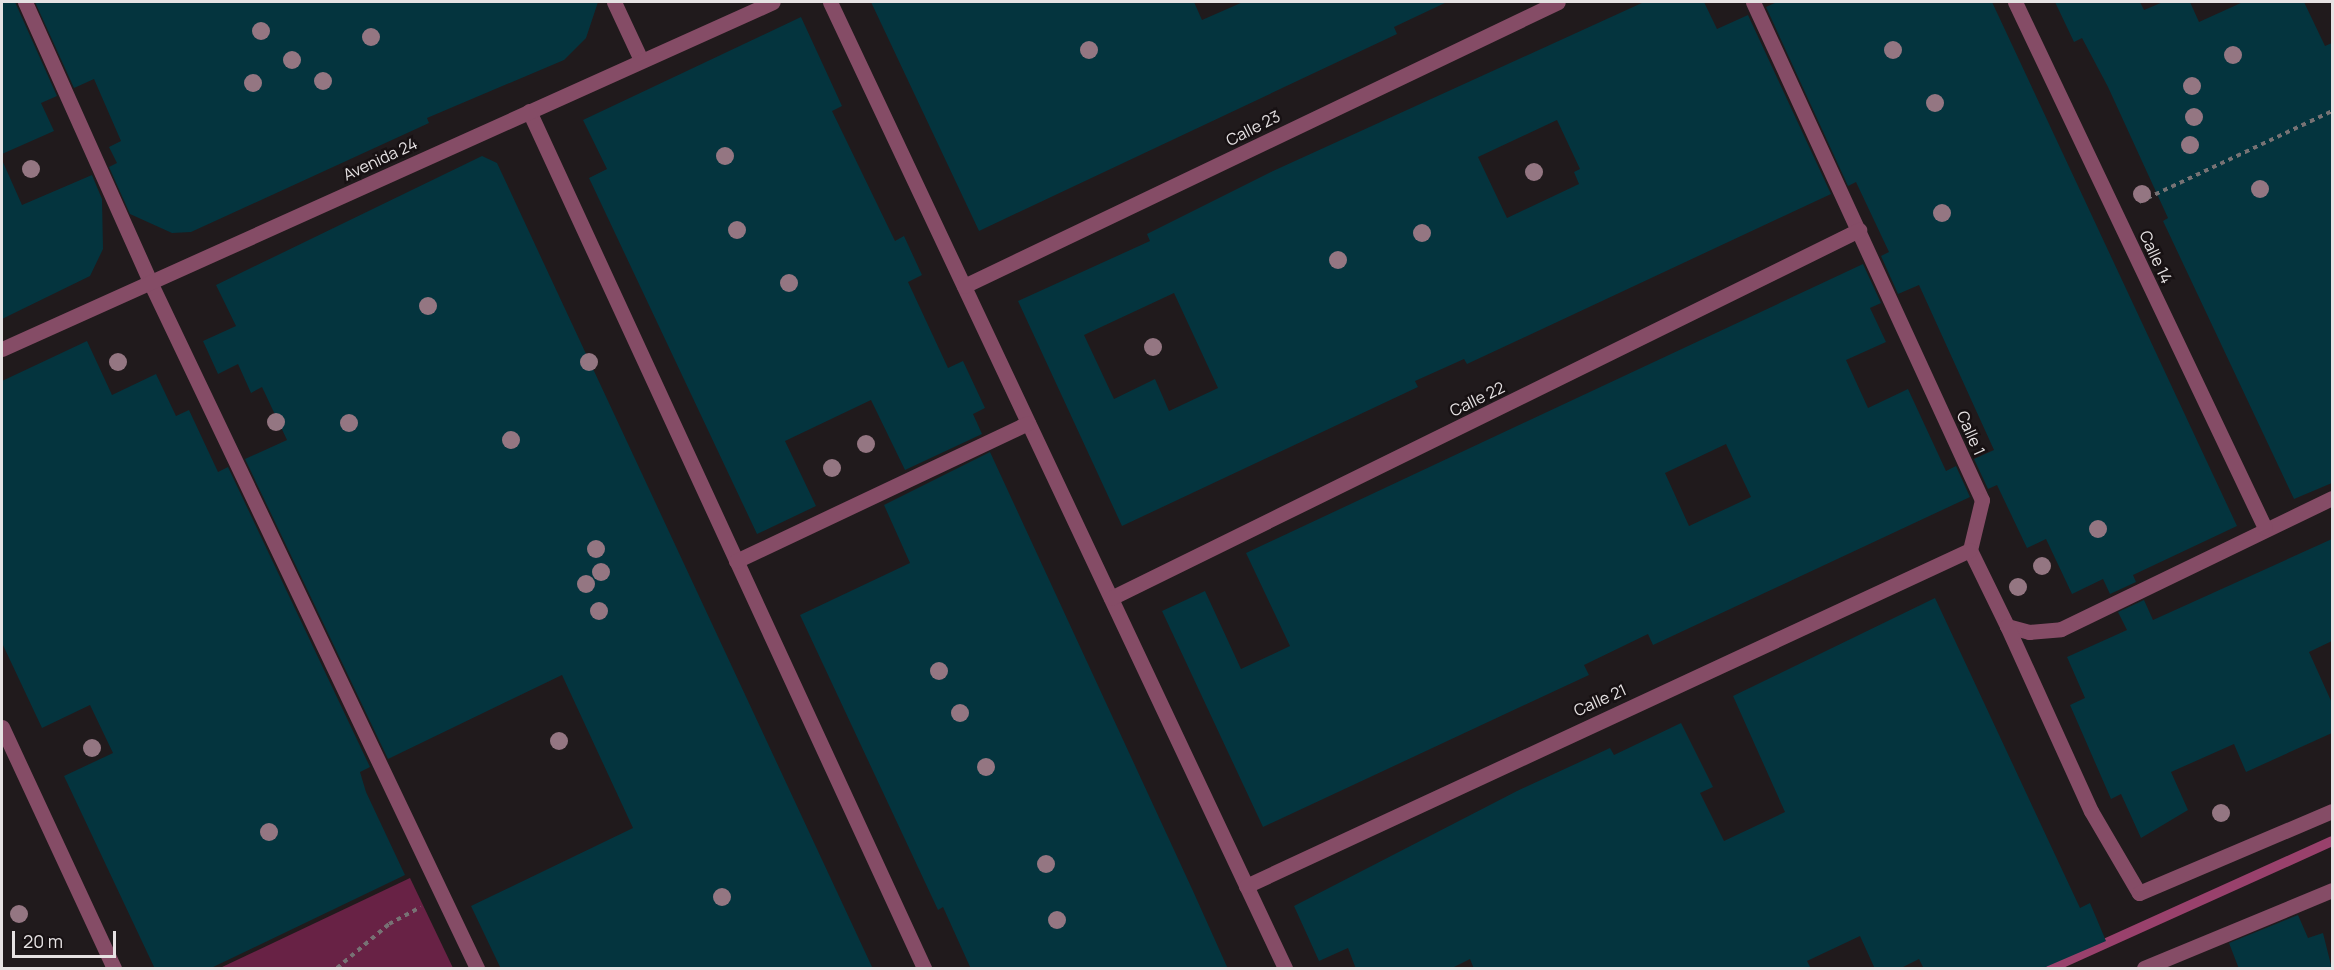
<!DOCTYPE html>
<style>
body{margin:0}
#map{position:relative;width:2334px;height:970px;overflow:hidden;background:#201a1c;font-family:Manrope,sans-serif}
div>[style]{position:absolute}
.green>*{inset:0;background:#682245}
.stream>*{height:10px;margin:-5px;padding:0 5px;transform-origin:5px;border-radius:5px;background:#99416c}
.building>*{inset:0;background:#04343e}
.path>*{height:4px;margin-top:-2px;transform-origin:0;background:repeating-linear-gradient(90deg,#777274 0 4.5px,transparent 0 9px)}
.street>*{height:15px;margin:-7.5px;padding:0 7.5px;transform-origin:7.5px;border-radius:7.5px;background:#854c66}
.trees>*{width:18px;height:18px;margin:-9px;border-radius:50%;background:#947682}
span{translate:-50% -50%;white-space:nowrap;text-align:center;line-height:1.15;-webkit-text-stroke:5px #171113;paint-order:stroke}
.street-label{font-size:16px;color:#e6e2e3}
.frame{position:absolute;inset:0;border:3px solid #e6e2e3;pointer-events:none}
.scale{position:absolute;left:12px;top:931px;width:104px;height:27px;box-sizing:border-box;border:3px solid #e6e2e3;border-top:0;padding-left:8px;font-size:18px;line-height:21px;white-space:nowrap;color:#e6e2e3;-webkit-text-stroke:4px #171113;paint-order:stroke}
</style>
<div id="map">
<div class="green">
<div style="clip-path:polygon(410px 878px,453px 968px,220px 968px)"></div>
</div>
<div class="stream">
<div style="left:2051px;top:968px;width:308px;rotate:-24.3deg"></div>
</div>
<div class="building">
<div style="clip-path:polygon(2px 2px,15px 2px,57px 96px,41px 103px,54px 131px,2px 154px)"></div>
<div style="clip-path:polygon(35px 2px,598px 2px,586px 38px,564px 60px,427px 118px,429px 123px,191px 232px,172px 233px,130px 214px,109px 167px,117px 163px,109px 147px,121px 141px,94px 79px,74px 88px)"></div>
<div style="clip-path:polygon(871px 2px,1194px 2px,1202px 20px,1243px 2px,1447px 2px,1394px 27px,1397px 34px,979px 231px)"></div>
<div style="clip-path:polygon(evenodd,1644px 2px,1704px 2px,1717px 29px,1748px 15px,1831px 194px,1467px 364px,1464px 359px,1415px 381px,1418px 387px,1122px 526px,1018px 301px,1150px 241px,1147px 234px,1273px 171px,1644px 2px,1557px 120px,1580px 169px,1574px 172px,1579px 184px,1507px 218px,1478px 157px,1557px 120px,1644px 2px,1174px 293px,1218px 388px,1169px 411px,1155px 379px,1114px 399px,1084px 335px,1174px 293px)"></div>
<div style="clip-path:polygon(1777px 2px,1992px 2px,2237px 526px,2133px 575px,2136px 582px,2110px 594px,2103px 579px,2072px 594px,2046px 539px,2027px 548px,1997px 485px,1988px 489px,1974px 459px,1994px 450px,1919px 285px,1898px 294px,1881px 256px,1889px 252px,1856px 182px,1848px 186px,1766px 7px)"></div>
<div style="clip-path:polygon(2055px 2px,2140px 2px,2144px 10px,2163px 2px,2190px 2px,2199px 22px,2243px 2px,2304px 2px,2325px 46px,2332px 43px,2332px 483px,2294px 499px,2163px 221px,2168px 218px,2108px 87px,2082px 38px,2074px 42px)"></div>
<div style="clip-path:polygon(801px 17px,842px 106px,832px 111px,895px 241px,904px 236px,922px 275px,908px 282px,948px 368px,963px 361px,985px 408px,973px 414px,982px 434px,905px 470px,871px 400px,785px 441px,816px 506px,757px 534px,589px 178px,607px 169px,583px 120px)"></div>
<div style="clip-path:polygon(482px 156px,497px 163px,873px 969px,501px 969px,471px 906px,633px 828px,562px 675px,388px 759px,245px 459px,287px 440px,262px 387px,251px 393px,238px 364px,218px 374px,203px 341px,236px 326px,216px 285px)"></div>
<div style="clip-path:polygon(2px 160px,22px 205px,92px 175px,102px 199px,103px 249px,90px 276px,2px 319px)"></div>
<div style="clip-path:polygon(evenodd,1863px 264px,1881px 303px,1870px 308px,1886px 342px,1846px 360px,1868px 408px,1908px 389px,1946px 471px,1956px 466px,1970px 497px,1653px 645px,1648px 634px,1584px 665px,1589px 675px,1263px 827px,1162px 611px,1205px 591px,1241px 669px,1290px 646px,1246px 553px,1863px 264px,1726px 444px,1751px 497px,1689px 526px,1665px 473px,1726px 444px)"></div>
<div style="clip-path:polygon(87px 341px,112px 395px,156px 374px,176px 416px,189px 410px,218px 472px,228px 467px,370px 767px,360px 772px,366px 792px,405px 875px,209px 969px,155px 969px,64px 776px,113px 753px,90px 705px,42px 728px,2px 643px,2px 381px)"></div>
<div style="clip-path:polygon(990px 452px,1193px 891px,1228px 969px,971px 969px,943px 907px,938px 910px,800px 615px,910px 563px,884px 505px)"></div>
<div style="clip-path:polygon(2332px 539px,2332px 641px,2309px 652px,2332px 703px,2332px 733px,2246px 772px,2234px 744px,2171px 772px,2188px 810px,2141px 838px,2121px 794px,2111px 799px,2070px 705px,2085px 698px,2067px 657px,2127px 630px,2118px 612px,2144px 600px,2153px 620px)"></div>
<div style="clip-path:polygon(1935px 598px,2080px 908px,2090px 903px,2106px 941px,2041px 969px,1924px 969px,1919px 959px,1899px 969px,1875px 969px,1860px 936px,1807px 961px,1811px 969px,1474px 969px,1470px 959px,1450px 969px,1356px 969px,1348px 948px,1319px 961px,1294px 906px,1517px 791px,1610px 748px,1614px 755px,1681px 723px,1713px 787px,1700px 793px,1724px 841px,1785px 812px,1733px 696px)"></div>
<div style="clip-path:polygon(2298px 915px,2308px 938px,2323px 933px,2332px 969px,2239px 969px,2229px 943px)"></div>
</div>
<div class="path">
<div style="left:2139px;top:202px;width:213px;rotate:-25.2deg"></div>
<div style="left:337px;top:968px;width:68px;rotate:-40.2deg"></div>
<div style="left:389px;top:924px;width:36px;rotate:-28deg"></div>
</div>
<div class="street">
<div style="left:25px;top:2px;width:309px;rotate:65.9deg"></div>
<div style="left:151px;top:284px;width:758px;rotate:64.52deg"></div>
<div style="left:614px;top:2px;width:64px;rotate:65deg"></div>
<div style="left:830px;top:2px;width:1068px;rotate:64.78deg"></div>
<div style="left:1753px;top:2px;width:548px;rotate:65.31deg"></div>
<div style="left:1982px;top:500px;width:51px;rotate:103.5deg"></div>
<div style="left:1970px;top:550px;width:85px;rotate:64deg"></div>
<div style="left:2007px;top:626px;width:23px;rotate:15deg"></div>
<div style="left:2029px;top:632px;width:32px;rotate:-5deg"></div>
<div style="left:2061px;top:629px;width:301px;rotate:-25.8deg"></div>
<div style="left:2015px;top:2px;width:582px;rotate:64.58deg"></div>
<div style="left:529px;top:111px;width:944px;rotate:65.25deg"></div>
<div style="left:964px;top:286px;width:658px;rotate:-25.55deg"></div>
<div style="left:2px;top:349px;width:845px;rotate:-24.23deg"></div>
<div style="left:736px;top:561px;width:323px;rotate:-25.3deg"></div>
<div style="left:1111px;top:598px;width:834px;rotate:-26.2deg"></div>
<div style="left:2007px;top:626px;width:203px;rotate:65.6deg"></div>
<div style="left:2091px;top:811px;width:95px;rotate:59.7deg"></div>
<div style="left:2139px;top:893px;width:210px;rotate:-23deg"></div>
<div style="left:2px;top:727px;width:266px;rotate:65.1deg"></div>
<div style="left:1246px;top:886px;width:798px;rotate:-24.9deg"></div>
<div style="left:2144px;top:968px;width:204px;rotate:-22.5deg"></div>
</div>
<div class="trees">
<div style="left:261px;top:31px"></div>
<div style="left:371px;top:37px"></div>
<div style="left:1089px;top:50px"></div>
<div style="left:1893px;top:50px"></div>
<div style="left:2233px;top:55px"></div>
<div style="left:292px;top:60px"></div>
<div style="left:323px;top:81px"></div>
<div style="left:253px;top:83px"></div>
<div style="left:2192px;top:86px"></div>
<div style="left:1935px;top:103px"></div>
<div style="left:2194px;top:117px"></div>
<div style="left:2190px;top:145px"></div>
<div style="left:725px;top:156px"></div>
<div style="left:31px;top:169px"></div>
<div style="left:1534px;top:172px"></div>
<div style="left:2260px;top:189px"></div>
<div style="left:2142px;top:194px"></div>
<div style="left:1942px;top:213px"></div>
<div style="left:737px;top:230px"></div>
<div style="left:1422px;top:233px"></div>
<div style="left:1338px;top:260px"></div>
<div style="left:789px;top:283px"></div>
<div style="left:428px;top:306px"></div>
<div style="left:1153px;top:347px"></div>
<div style="left:118px;top:362px"></div>
<div style="left:589px;top:362px"></div>
<div style="left:276px;top:422px"></div>
<div style="left:349px;top:423px"></div>
<div style="left:511px;top:440px"></div>
<div style="left:866px;top:444px"></div>
<div style="left:832px;top:468px"></div>
<div style="left:2098px;top:529px"></div>
<div style="left:596px;top:549px"></div>
<div style="left:2042px;top:566px"></div>
<div style="left:601px;top:572px"></div>
<div style="left:586px;top:584px"></div>
<div style="left:2018px;top:587px"></div>
<div style="left:599px;top:611px"></div>
<div style="left:939px;top:671px"></div>
<div style="left:960px;top:713px"></div>
<div style="left:559px;top:741px"></div>
<div style="left:92px;top:748px"></div>
<div style="left:986px;top:767px"></div>
<div style="left:2221px;top:813px"></div>
<div style="left:269px;top:832px"></div>
<div style="left:1046px;top:864px"></div>
<div style="left:722px;top:897px"></div>
<div style="left:19px;top:914px"></div>
<div style="left:1057px;top:920px"></div>
</div>
<div class="street-label">
<span style="left:1253px;top:128px;rotate:-27deg">Calle 23</span>
<span style="left:380px;top:159px;rotate:-25deg">Avenida 24</span>
<span style="left:2156px;top:257px;rotate:65deg">Calle 14</span>
<span style="left:1477px;top:399px;rotate:-26deg">Calle 22</span>
<span style="left:1971px;top:433px;rotate:66deg">Calle 1</span>
<span style="left:1600px;top:700px;rotate:-24deg">Calle 21</span>
</div>
<div class="frame"></div>
<div class="scale">20 m</div>
</div>
